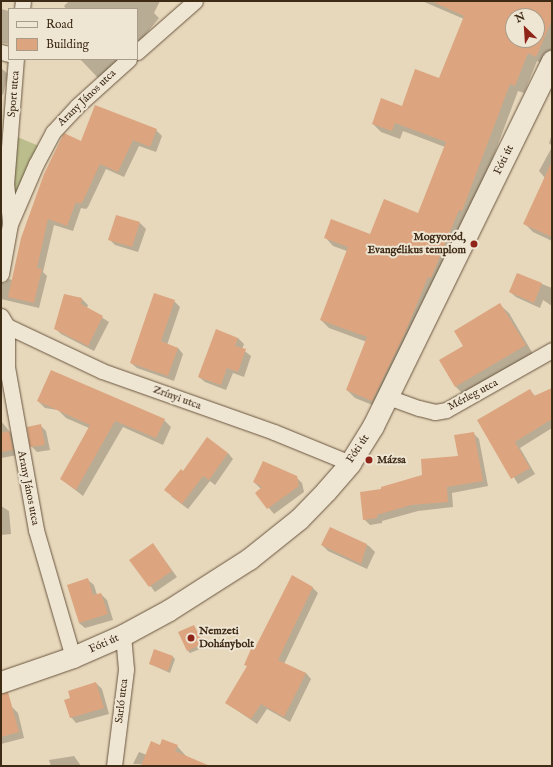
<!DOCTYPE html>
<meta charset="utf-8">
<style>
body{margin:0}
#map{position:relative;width:553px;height:767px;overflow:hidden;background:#e7d7bb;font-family:"IM FELL English",serif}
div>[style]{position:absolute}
.green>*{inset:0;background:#bbbd8c}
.shadow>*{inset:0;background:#0003}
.building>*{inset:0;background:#dca580}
.roads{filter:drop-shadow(0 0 1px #68563f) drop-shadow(0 0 1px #68563f)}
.street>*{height:15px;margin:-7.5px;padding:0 7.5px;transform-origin:7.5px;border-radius:7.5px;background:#efe5d3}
.secondary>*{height:21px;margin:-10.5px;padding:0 10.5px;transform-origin:10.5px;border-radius:10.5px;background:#efe5d3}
.dots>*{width:11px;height:11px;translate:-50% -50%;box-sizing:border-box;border:2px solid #efe5d3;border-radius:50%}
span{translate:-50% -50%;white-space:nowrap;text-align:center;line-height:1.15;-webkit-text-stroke:4px #efe5d3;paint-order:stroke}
.street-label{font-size:11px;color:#3d2b16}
.poi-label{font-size:11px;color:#3d2b16;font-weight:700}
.right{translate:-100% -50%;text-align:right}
.left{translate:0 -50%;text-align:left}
.frame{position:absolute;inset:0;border:2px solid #3d2b16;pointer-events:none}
.legend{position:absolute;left:8px;top:8px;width:130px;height:52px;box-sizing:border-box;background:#efe5d3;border:1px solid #a89b87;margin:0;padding:5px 7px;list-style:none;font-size:12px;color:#3d2b16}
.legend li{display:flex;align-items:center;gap:8px;height:20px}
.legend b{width:20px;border:1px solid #a89b87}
.north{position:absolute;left:505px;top:8px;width:40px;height:40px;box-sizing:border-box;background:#efe5d3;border:1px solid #a89b87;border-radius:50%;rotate:335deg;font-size:11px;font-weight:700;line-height:16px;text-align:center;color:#3d2b16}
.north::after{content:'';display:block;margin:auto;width:14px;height:18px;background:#8f2418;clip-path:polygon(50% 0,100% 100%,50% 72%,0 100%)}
</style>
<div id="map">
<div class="green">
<div style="clip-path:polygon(15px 136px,39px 146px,12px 207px)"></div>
</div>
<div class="shadow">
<div style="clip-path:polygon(69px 1px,160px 1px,154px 13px,159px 18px,137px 45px,137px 9px,66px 9px,64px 6px)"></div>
<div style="clip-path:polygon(evenodd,422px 1px,552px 1px,552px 49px,544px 64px,537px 61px,524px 93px,518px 91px,470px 219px,380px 408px,355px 398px,347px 390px,367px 342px,329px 328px,321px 320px,347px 251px,333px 246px,325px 237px,370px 236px,419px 214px,445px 147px,403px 131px,400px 139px,381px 132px,373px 124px,403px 107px,439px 79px,464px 19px,422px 1px,513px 16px,537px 16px,537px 40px,513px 40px,513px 16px)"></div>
<div style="clip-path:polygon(1px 9px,9px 11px,9px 44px,1px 43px)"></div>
<div style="clip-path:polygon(80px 59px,122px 59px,100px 80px)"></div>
<div style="clip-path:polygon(1px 68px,8px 74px,3px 95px,1px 94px)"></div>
<div style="clip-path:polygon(156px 130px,162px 136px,156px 152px,139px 146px,124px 177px,106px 169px,88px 207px,86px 209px,81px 208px,73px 231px,54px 225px,43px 272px,47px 276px,39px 308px,1px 299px,1px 283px,5px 283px,9px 279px,12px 280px,81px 142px)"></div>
<div style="clip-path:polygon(552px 134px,552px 146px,549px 143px)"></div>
<div style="clip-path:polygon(552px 147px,552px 241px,533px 232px,525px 224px,545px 178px,539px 171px)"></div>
<div style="clip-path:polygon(140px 223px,146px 229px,138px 252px,115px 245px,110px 240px)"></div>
<div style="clip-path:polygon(517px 274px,552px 288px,552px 306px,543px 300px,540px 308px,516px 297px,510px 292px)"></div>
<div style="clip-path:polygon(65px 295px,82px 299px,88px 305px,87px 308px,109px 322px,94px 351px,61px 334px,55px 328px)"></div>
<div style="clip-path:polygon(174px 301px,180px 307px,167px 345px,178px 348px,183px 354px,174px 381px,137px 368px,131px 363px)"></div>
<div style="clip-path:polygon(500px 305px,509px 313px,533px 354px,464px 395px,456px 387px,440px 361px,464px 346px)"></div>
<div style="clip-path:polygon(238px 338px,244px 344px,242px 349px,251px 356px,244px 377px,233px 373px,226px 390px,205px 382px,199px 377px)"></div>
<div style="clip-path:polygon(552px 389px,552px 428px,520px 448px,535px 474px,518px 484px,479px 420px,530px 390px,535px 396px)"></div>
<div style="clip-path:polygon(38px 401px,164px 420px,171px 427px,163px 445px,123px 427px,83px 496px,61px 479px,89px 428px,66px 418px,58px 410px,45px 408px)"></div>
<div style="clip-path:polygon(1px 421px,15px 438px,18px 455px,1px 458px)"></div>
<div style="clip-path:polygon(40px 425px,46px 431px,50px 450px,37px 452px,31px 446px)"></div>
<div style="clip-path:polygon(473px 433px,479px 439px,488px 486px,452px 493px,453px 507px,418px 511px,382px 521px,382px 523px,370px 525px,364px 519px,383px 490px,423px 476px,459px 457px)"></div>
<div style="clip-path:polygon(228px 453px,233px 459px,215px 485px,210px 481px,188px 509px,171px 496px,183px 472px)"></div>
<div style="clip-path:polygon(296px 477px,302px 483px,304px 492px,274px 514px,256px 493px,261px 489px,254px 482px)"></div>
<div style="clip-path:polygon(1px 506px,9px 511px,11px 534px,1px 535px)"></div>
<div style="clip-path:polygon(331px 528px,369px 546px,375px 552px,367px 569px,328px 551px,322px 545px)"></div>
<div style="clip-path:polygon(153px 544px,177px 577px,155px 592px,131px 560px)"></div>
<div style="clip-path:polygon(88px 580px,94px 585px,97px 595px,101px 594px,107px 600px,113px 620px,85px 628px,79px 623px)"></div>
<div style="clip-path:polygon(312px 587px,318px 593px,284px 664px,306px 673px,311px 679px,290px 722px,267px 709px,257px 724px,226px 703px,248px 667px,246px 665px,254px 651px)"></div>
<div style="clip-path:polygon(194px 626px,205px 647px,190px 653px,188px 651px)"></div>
<div style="clip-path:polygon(172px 656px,175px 659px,170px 673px,150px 664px)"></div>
<div style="clip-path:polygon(96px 683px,102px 689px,109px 714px,76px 723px,71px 717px,71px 699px)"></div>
<div style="clip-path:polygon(12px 707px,18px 713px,24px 738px,1px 744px,1px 710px)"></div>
<div style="clip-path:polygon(160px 746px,177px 746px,195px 766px,133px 764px,139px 752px,147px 755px)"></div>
<div style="clip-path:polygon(74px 756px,81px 766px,51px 766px,49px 760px)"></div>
</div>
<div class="building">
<div style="clip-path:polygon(evenodd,431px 1px,552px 1px,552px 20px,536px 57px,528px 53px,515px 86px,510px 84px,462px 211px,459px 210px,431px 278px,428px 277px,405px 333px,372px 401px,346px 390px,367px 337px,320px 320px,348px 247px,324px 238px,331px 219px,370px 234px,384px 199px,418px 213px,446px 142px,395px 123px,392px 131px,372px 124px,381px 98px,402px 106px,415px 69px,439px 78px,464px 16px,431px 1px,513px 16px,537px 16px,537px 40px,513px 40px,513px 16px)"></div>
<div style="clip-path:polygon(95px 105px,157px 129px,150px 147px,133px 140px,118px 172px,100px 164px,83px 201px,80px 204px,76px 202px,67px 226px,48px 219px,37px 268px,42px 269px,34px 303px,8px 297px,21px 238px,44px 174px,64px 133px,81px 141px)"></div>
<div style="clip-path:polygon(552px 161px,552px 237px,523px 224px)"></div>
<div style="clip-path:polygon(116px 215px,140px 222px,132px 247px,108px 240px)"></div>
<div style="clip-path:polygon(517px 273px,542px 283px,534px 303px,509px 292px)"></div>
<div style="clip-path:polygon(154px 293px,175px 300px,161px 341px,178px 348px,168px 376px,130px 363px)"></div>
<div style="clip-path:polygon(64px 294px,82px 298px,81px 304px,103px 316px,88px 346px,54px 329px)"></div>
<div style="clip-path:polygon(500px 303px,526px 345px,455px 387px,439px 360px,463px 346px,454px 331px)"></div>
<div style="clip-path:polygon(216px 329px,238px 338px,235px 346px,246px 349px,238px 372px,227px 368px,221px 385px,198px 377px)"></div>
<div style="clip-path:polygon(51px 370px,165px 419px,156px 438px,115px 421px,76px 490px,60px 479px,90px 425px,37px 401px)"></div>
<div style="clip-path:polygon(552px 388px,552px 419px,515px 442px,530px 468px,511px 479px,477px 420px,530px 389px,534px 396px)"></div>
<div style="clip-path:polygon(41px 424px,45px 445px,30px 447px,27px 427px)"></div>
<div style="clip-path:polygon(9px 431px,13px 450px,1px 452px,1px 433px)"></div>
<div style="clip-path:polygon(474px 432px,483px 481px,447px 487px,448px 502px,411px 505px,377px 515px,377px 518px,363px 520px,360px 492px,381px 489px,381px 487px,422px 475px,421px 459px,458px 456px,454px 435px)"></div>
<div style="clip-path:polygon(207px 437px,228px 453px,209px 480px,203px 476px,182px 504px,164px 490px,181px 469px,183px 471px)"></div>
<div style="clip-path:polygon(263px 461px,297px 476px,299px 486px,267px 509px,255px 493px,262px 487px,253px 482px)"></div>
<div style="clip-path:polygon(330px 527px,367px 544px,361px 564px,321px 545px)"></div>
<div style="clip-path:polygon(153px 543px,172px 571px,149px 587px,129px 560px)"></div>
<div style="clip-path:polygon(292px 575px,313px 587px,278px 660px,306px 673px,284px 717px,261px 704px,251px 719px,225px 703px,247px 666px,244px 665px,251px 649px,254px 650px)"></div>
<div style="clip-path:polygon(88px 578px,93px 595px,101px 593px,108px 614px,79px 623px,67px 585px)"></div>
<div style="clip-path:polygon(194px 625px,203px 644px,187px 651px,178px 632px)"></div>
<div style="clip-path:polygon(154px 649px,173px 656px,168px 671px,149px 664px)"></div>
<div style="clip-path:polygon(96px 682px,104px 708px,70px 718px,64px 700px,70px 698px,68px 691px)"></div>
<div style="clip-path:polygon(8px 692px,19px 732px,1px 737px,1px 694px)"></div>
<div style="clip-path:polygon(162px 739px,178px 745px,175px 751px,210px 766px,141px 766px,151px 741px,160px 745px)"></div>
</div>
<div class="roads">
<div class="street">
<div style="left:22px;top:9px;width:8px;rotate:-83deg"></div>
<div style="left:1px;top:52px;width:8px;rotate:14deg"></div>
<div style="left:137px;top:52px;width:77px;rotate:-41.3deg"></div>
<div style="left:10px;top:221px;width:36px;rotate:-96deg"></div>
<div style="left:6px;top:185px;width:126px;rotate:-85.5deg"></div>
<div style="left:1px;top:274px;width:51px;rotate:-79.8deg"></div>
<div style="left:10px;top:224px;width:65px;rotate:-66.6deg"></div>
<div style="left:36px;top:164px;width:36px;rotate:-62deg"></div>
<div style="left:53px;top:132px;width:35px;rotate:-47deg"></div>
<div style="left:77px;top:106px;width:70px;rotate:-42.1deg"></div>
<div style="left:1px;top:316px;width:12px;rotate:59deg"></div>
<div style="left:7px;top:326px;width:41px;rotate:90deg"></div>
<div style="left:7px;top:367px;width:166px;rotate:79.9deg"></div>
<div style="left:36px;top:530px;width:132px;rotate:73.8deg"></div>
<div style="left:7px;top:326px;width:105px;rotate:25.3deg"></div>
<div style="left:102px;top:371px;width:182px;rotate:19.5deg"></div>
<div style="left:274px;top:432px;width:82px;rotate:22.2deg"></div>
<div style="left:388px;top:397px;width:33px;rotate:20deg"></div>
<div style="left:419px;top:408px;width:16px;rotate:14deg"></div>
<div style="left:435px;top:412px;width:11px;rotate:-10deg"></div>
<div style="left:446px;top:410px;width:122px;rotate:-29.5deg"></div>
<div style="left:114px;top:766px;width:98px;rotate:-82.9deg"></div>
<div style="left:126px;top:669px;width:34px;rotate:-95deg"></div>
</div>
<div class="secondary">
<div style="left:1px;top:682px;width:76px;rotate:-19.1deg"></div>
<div style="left:73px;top:657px;width:55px;rotate:-23.7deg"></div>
<div style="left:123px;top:635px;width:52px;rotate:-28.5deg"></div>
<div style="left:169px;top:610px;width:95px;rotate:-32.5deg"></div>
<div style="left:249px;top:559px;width:64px;rotate:-38.7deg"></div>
<div style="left:299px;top:519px;width:39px;rotate:-46deg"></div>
<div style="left:326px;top:491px;width:37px;rotate:-49deg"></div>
<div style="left:350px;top:463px;width:44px;rotate:-58.1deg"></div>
<div style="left:373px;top:426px;width:407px;rotate:-63.9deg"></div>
</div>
</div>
<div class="dots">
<div style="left:474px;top:244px;background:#8f2418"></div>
<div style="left:369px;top:460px;background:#8f2418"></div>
<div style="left:191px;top:638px;background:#8f2418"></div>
</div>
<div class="street-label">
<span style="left:14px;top:94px;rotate:-85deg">Sport utca</span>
<span style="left:87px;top:98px;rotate:-44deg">Arany János utca</span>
<span style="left:504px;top:160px;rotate:-64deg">Fóti út</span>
<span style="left:473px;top:395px;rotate:-28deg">Mérleg utca</span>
<span style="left:177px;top:398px;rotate:20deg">Zrínyi utca</span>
<span style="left:358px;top:449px;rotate:-56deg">Fóti út</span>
<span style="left:28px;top:488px;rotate:79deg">Arany János utca</span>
<span style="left:104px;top:644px;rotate:-24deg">Fóti út</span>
<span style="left:122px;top:701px;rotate:-83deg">Sarló utca</span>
</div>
<div class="poi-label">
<span class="right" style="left:466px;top:244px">Mogyoród,<br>Evangélikus templom</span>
<span class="left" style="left:377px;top:460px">Mázsa</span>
<span class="left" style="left:199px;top:638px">Nemzeti<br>Dohánybolt</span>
</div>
<div class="frame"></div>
<ul class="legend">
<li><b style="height:5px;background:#efe5d3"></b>Road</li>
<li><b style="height:11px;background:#dca580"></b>Building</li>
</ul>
<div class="north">N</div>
</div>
